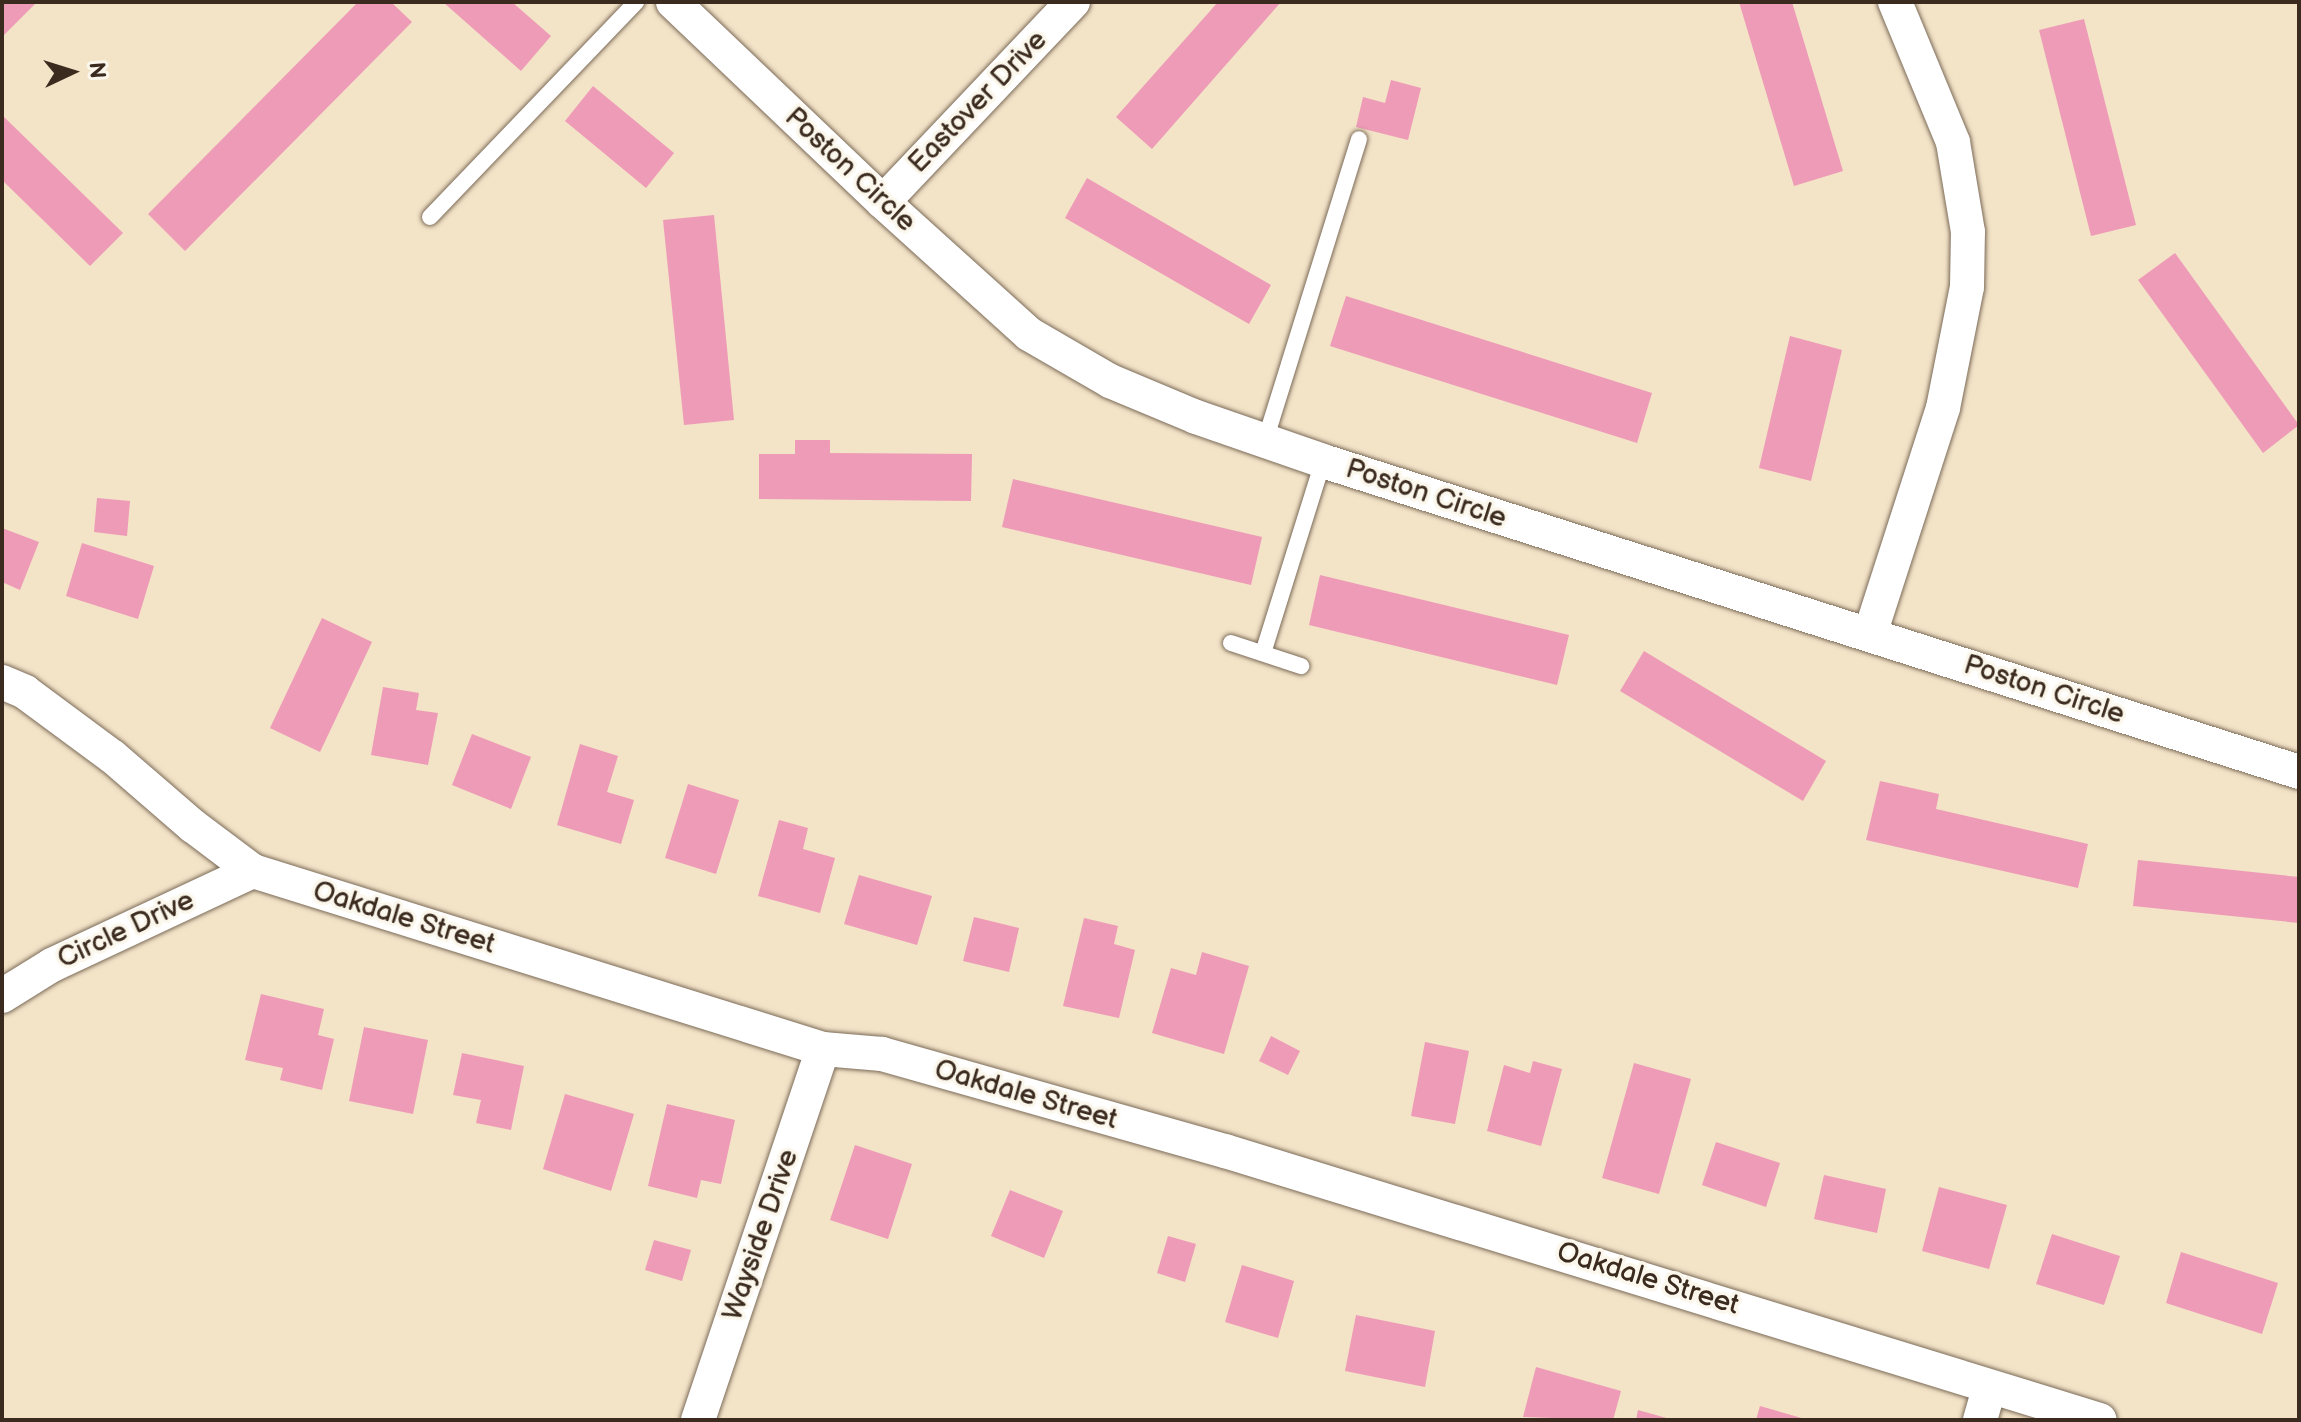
<!DOCTYPE html>
<style>
body{margin:0}
#map{position:relative;width:2301px;height:1422px;overflow:hidden;background:#f3e3c7;font-family:"Balsamiq Sans",sans-serif}
div>[style]{position:absolute}
.building>*{inset:0;background:#ee9bb7}
.roads{filter:drop-shadow(0 0 2px #7b6b59) drop-shadow(0 0 2px #7b6b59)}
.service>*{height:16px;margin:-8px;padding:0 8px;transform-origin:8px;border-radius:8px;background:#fff}
.minor>*{height:34px;margin:-17px;padding:0 17px;transform-origin:17px;border-radius:17px;background:#fff}
span{translate:-50% -50%;white-space:nowrap;text-align:center;line-height:1.15;-webkit-text-stroke:7px #fbf7ec;paint-order:stroke}
.street-label{font-size:28px;color:#3b2a1e}
.frame{position:absolute;inset:0;border:4px solid #3b2a1e;pointer-events:none}
.north{position:absolute;left:32px;top:32px;width:80px;height:80px;-webkit-text-stroke:6px #fbf7ec;paint-order:stroke;rotate:86deg;font-size:22px;font-weight:700;line-height:32px;text-align:center;color:#3b2a1e}
.north::after{content:'';display:block;margin:auto;width:28px;height:36px;background:#3b2a1e;clip-path:polygon(50% 0,100% 100%,50% 72%,0 100%)}
</style>
<div id="map">
<div class="building">
<div style="clip-path:polygon(2px 2px,37px 2px,2px 37px)"></div>
<div style="clip-path:polygon(358px 2px,391px 2px,412px 22px,185px 251px,148px 214px)"></div>
<div style="clip-path:polygon(443px 2px,512px 2px,551px 36px,521px 71px)"></div>
<div style="clip-path:polygon(1218px 2px,1281px 2px,1152px 149px,1116px 117px)"></div>
<div style="clip-path:polygon(1739px 2px,1792px 2px,1843px 171px,1794px 186px)"></div>
<div style="clip-path:polygon(2084px 19px,2136px 225px,2091px 236px,2039px 30px)"></div>
<div style="clip-path:polygon(1391px 80px,1421px 88px,1408px 140px,1356px 127px,1363px 97px,1385px 103px)"></div>
<div style="clip-path:polygon(593px 86px,674px 153px,646px 188px,565px 121px)"></div>
<div style="clip-path:polygon(2px 115px,123px 233px,90px 266px,2px 180px)"></div>
<div style="clip-path:polygon(1087px 178px,1271px 285px,1249px 324px,1065px 218px)"></div>
<div style="clip-path:polygon(714px 215px,734px 420px,684px 425px,663px 220px)"></div>
<div style="clip-path:polygon(2175px 253px,2299px 425px,2263px 453px,2138px 280px)"></div>
<div style="clip-path:polygon(1346px 296px,1652px 393px,1637px 443px,1330px 346px)"></div>
<div style="clip-path:polygon(1790px 336px,1842px 350px,1811px 481px,1759px 468px)"></div>
<div style="clip-path:polygon(795px 440px,830px 440px,830px 453px,972px 454px,971px 501px,759px 499px,759px 454px,795px 454px)"></div>
<div style="clip-path:polygon(1013px 479px,1262px 537px,1251px 585px,1002px 527px)"></div>
<div style="clip-path:polygon(97px 498px,130px 501px,127px 536px,94px 532px)"></div>
<div style="clip-path:polygon(2px 528px,39px 542px,20px 590px,2px 582px)"></div>
<div style="clip-path:polygon(82px 543px,154px 566px,138px 619px,66px 596px)"></div>
<div style="clip-path:polygon(1320px 575px,1569px 635px,1557px 685px,1309px 625px)"></div>
<div style="clip-path:polygon(322px 618px,372px 642px,320px 752px,270px 728px)"></div>
<div style="clip-path:polygon(1644px 651px,1826px 761px,1803px 801px,1620px 691px)"></div>
<div style="clip-path:polygon(383px 687px,419px 693px,416px 710px,438px 713px,428px 765px,371px 755px)"></div>
<div style="clip-path:polygon(472px 734px,531px 757px,511px 809px,452px 785px)"></div>
<div style="clip-path:polygon(580px 744px,618px 756px,607px 792px,634px 800px,621px 844px,557px 825px)"></div>
<div style="clip-path:polygon(1880px 781px,1939px 794px,1936px 809px,2088px 844px,2078px 888px,1866px 840px)"></div>
<div style="clip-path:polygon(688px 784px,739px 800px,716px 874px,665px 858px)"></div>
<div style="clip-path:polygon(779px 820px,808px 828px,803px 849px,835px 858px,820px 913px,758px 896px)"></div>
<div style="clip-path:polygon(2138px 860px,2299px 877px,2299px 923px,2133px 906px)"></div>
<div style="clip-path:polygon(859px 875px,932px 896px,917px 945px,844px 924px)"></div>
<div style="clip-path:polygon(974px 917px,1019px 928px,1009px 972px,963px 961px)"></div>
<div style="clip-path:polygon(1084px 918px,1118px 926px,1114px 944px,1135px 950px,1119px 1018px,1063px 1006px)"></div>
<div style="clip-path:polygon(1202px 952px,1249px 966px,1224px 1054px,1152px 1033px,1171px 968px,1196px 975px)"></div>
<div style="clip-path:polygon(261px 994px,324px 1009px,318px 1035px,334px 1039px,322px 1090px,280px 1080px,283px 1068px,245px 1060px)"></div>
<div style="clip-path:polygon(364px 1027px,428px 1040px,413px 1114px,349px 1101px)"></div>
<div style="clip-path:polygon(1271px 1036px,1300px 1051px,1288px 1075px,1259px 1061px)"></div>
<div style="clip-path:polygon(1425px 1042px,1469px 1051px,1455px 1124px,1411px 1116px)"></div>
<div style="clip-path:polygon(462px 1053px,524px 1066px,511px 1130px,476px 1123px,481px 1100px,453px 1095px)"></div>
<div style="clip-path:polygon(1533px 1061px,1562px 1069px,1541px 1146px,1487px 1131px,1504px 1065px,1530px 1073px)"></div>
<div style="clip-path:polygon(1634px 1063px,1691px 1079px,1659px 1194px,1602px 1178px)"></div>
<div style="clip-path:polygon(565px 1094px,634px 1114px,611px 1191px,543px 1169px)"></div>
<div style="clip-path:polygon(667px 1104px,735px 1120px,721px 1184px,701px 1180px,697px 1198px,648px 1186px)"></div>
<div style="clip-path:polygon(1716px 1142px,1780px 1163px,1766px 1207px,1702px 1185px)"></div>
<div style="clip-path:polygon(855px 1145px,912px 1164px,888px 1239px,830px 1220px)"></div>
<div style="clip-path:polygon(1824px 1175px,1886px 1189px,1877px 1233px,1814px 1219px)"></div>
<div style="clip-path:polygon(1939px 1187px,2007px 1205px,1989px 1269px,1922px 1251px)"></div>
<div style="clip-path:polygon(1010px 1190px,1063px 1211px,1044px 1258px,991px 1236px)"></div>
<div style="clip-path:polygon(2052px 1234px,2120px 1256px,2104px 1305px,2036px 1284px)"></div>
<div style="clip-path:polygon(1168px 1236px,1196px 1244px,1185px 1282px,1157px 1273px)"></div>
<div style="clip-path:polygon(654px 1240px,691px 1250px,682px 1281px,645px 1270px)"></div>
<div style="clip-path:polygon(2181px 1252px,2278px 1283px,2262px 1334px,2166px 1303px)"></div>
<div style="clip-path:polygon(1242px 1265px,1294px 1281px,1278px 1338px,1225px 1322px)"></div>
<div style="clip-path:polygon(1356px 1315px,1435px 1331px,1425px 1387px,1345px 1371px)"></div>
<div style="clip-path:polygon(1536px 1367px,1621px 1391px,1613px 1420px,1523px 1417px)"></div>
<div style="clip-path:polygon(1760px 1406px,1805px 1419px,1805px 1420px,1756px 1420px)"></div>
<div style="clip-path:polygon(1638px 1410px,1670px 1419px,1670px 1420px,1636px 1420px)"></div>
</div>
<div class="roads">
<div class="service">
<div style="left:430px;top:217px;width:298px;rotate:-46.2deg"></div>
<div style="left:1265px;top:441px;width:316px;rotate:-72.7deg"></div>
<div style="left:1231px;top:643px;width:74px;rotate:18.2deg"></div>
<div style="left:1263px;top:653px;width:201px;rotate:-72.6deg"></div>
</div>
<div class="minor">
<div style="left:673px;top:2px;width:290px;rotate:43.6deg"></div>
<div style="left:883px;top:202px;width:197px;rotate:42.1deg"></div>
<div style="left:1029px;top:334px;width:94px;rotate:30.1deg"></div>
<div style="left:1110px;top:381px;width:93px;rotate:22.7deg"></div>
<div style="left:1196px;top:417px;width:134px;rotate:19.1deg"></div>
<div style="left:1323px;top:461px;width:1024px;rotate:17.67deg"></div>
<div style="left:883px;top:202px;width:276px;rotate:-46.5deg"></div>
<div style="left:1870px;top:634px;width:237px;rotate:-72.1deg"></div>
<div style="left:1943px;top:408px;width:123px;rotate:-78.8deg"></div>
<div style="left:1967px;top:287px;width:55px;rotate:-89deg"></div>
<div style="left:1968px;top:232px;width:91px;rotate:-99.5deg"></div>
<div style="left:1953px;top:142px;width:152px;rotate:-112.5deg"></div>
<div style="left:2px;top:682px;width:25px;rotate:23deg"></div>
<div style="left:25px;top:692px;width:109px;rotate:36.5deg"></div>
<div style="left:113px;top:757px;width:106px;rotate:40.8deg"></div>
<div style="left:193px;top:826px;width:75px;rotate:36.9deg"></div>
<div style="left:253px;top:871px;width:597px;rotate:17.34deg"></div>
<div style="left:823px;top:1049px;width:59px;rotate:4.8deg"></div>
<div style="left:882px;top:1054px;width:356px;rotate:15.8deg"></div>
<div style="left:1225px;top:1151px;width:915px;rotate:17.09deg"></div>
<div style="left:2px;top:996px;width:59px;rotate:-31.8deg"></div>
<div style="left:52px;top:965px;width:222px;rotate:-25.1deg"></div>
<div style="left:698px;top:1420px;width:391px;rotate:-71.4deg"></div>
<div style="left:1980px;top:1420px;width:32px;rotate:-74deg"></div>
</div>
</div>
<div class="street-label">
<span style="left:978px;top:102px;rotate:-46deg">Eastover Drive</span>
<span style="left:850px;top:170px;rotate:43deg">Poston Circle</span>
<span style="left:1426px;top:494px;rotate:18deg">Poston Circle</span>
<span style="left:2044px;top:690px;rotate:18deg">Poston Circle</span>
<span style="left:404px;top:918px;rotate:17deg">Oakdale Street</span>
<span style="left:126px;top:930px;rotate:-25deg">Circle Drive</span>
<span style="left:1026px;top:1095px;rotate:16deg">Oakdale Street</span>
<span style="left:761px;top:1235px;rotate:-71deg">Wayside Drive</span>
<span style="left:1648px;top:1279px;rotate:17deg">Oakdale Street</span>
</div>
<div class="frame"></div>
<div class="north">N</div>
</div>
